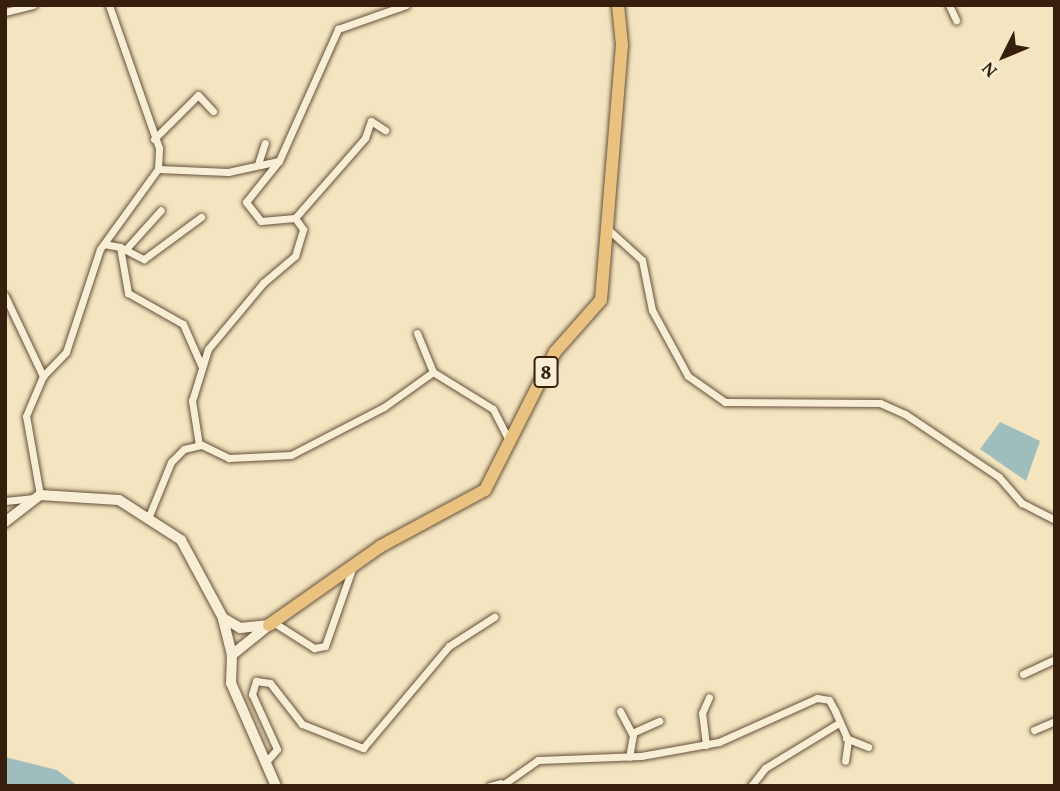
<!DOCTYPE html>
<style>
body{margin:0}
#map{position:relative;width:1060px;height:791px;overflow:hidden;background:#f4e5c0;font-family:"Gentium Book Plus",serif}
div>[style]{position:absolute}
.water>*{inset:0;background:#9fbdbc}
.roads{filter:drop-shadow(0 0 2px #66503a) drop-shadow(0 0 2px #66503a)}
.minor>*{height:7px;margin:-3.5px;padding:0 3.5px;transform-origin:3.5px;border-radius:3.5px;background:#f8eed6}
.tertiary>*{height:10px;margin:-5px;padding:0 5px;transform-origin:5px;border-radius:5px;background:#f8eed6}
.primary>*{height:12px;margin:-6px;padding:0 6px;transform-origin:6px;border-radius:6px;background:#eac280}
span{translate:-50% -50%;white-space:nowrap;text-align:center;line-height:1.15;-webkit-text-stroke:5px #f8eed6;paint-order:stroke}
.shield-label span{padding:2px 5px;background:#f8eed6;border:2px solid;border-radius:5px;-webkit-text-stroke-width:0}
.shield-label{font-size:21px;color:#371f0d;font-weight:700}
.frame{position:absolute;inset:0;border:7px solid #371f0d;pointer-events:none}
.north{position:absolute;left:969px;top:21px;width:70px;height:70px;-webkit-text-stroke:5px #f8eed6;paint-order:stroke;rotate:227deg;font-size:19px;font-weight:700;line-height:28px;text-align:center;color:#371f0d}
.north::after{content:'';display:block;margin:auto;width:24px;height:32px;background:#371f0d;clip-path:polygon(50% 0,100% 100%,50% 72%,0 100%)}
</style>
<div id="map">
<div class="water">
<div style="clip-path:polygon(1000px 422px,1040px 441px,1026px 481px,980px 449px)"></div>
<div style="clip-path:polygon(5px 757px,57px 770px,78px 786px,5px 786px)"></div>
</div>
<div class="roads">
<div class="minor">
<div style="left:949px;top:5px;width:17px;rotate:65deg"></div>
<div style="left:5px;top:12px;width:29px;rotate:-14deg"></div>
<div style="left:154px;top:139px;width:62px;rotate:-45deg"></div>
<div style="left:198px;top:95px;width:22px;rotate:47deg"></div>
<div style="left:278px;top:162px;width:51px;rotate:128.7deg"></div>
<div style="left:246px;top:202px;width:24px;rotate:52deg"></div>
<div style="left:261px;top:221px;width:34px;rotate:-5deg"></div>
<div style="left:258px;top:164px;width:22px;rotate:-72deg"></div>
<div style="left:158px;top:169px;width:70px;rotate:2.5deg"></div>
<div style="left:228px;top:172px;width:52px;rotate:-12.2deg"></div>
<div style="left:279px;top:161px;width:145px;rotate:-65.9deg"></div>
<div style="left:338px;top:29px;width:72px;rotate:-19.4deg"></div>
<div style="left:610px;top:231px;width:43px;rotate:42.2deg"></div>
<div style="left:642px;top:260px;width:51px;rotate:78.7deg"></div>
<div style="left:652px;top:310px;width:75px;rotate:61.4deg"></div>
<div style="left:688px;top:376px;width:45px;rotate:35.1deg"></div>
<div style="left:725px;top:402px;width:155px;rotate:0.4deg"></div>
<div style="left:880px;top:403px;width:27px;rotate:24deg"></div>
<div style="left:905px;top:414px;width:113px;rotate:33.8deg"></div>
<div style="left:999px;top:477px;width:35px;rotate:49deg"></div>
<div style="left:1022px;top:503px;width:37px;rotate:27deg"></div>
<div style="left:104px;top:244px;width:16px;rotate:11deg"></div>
<div style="left:120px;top:247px;width:47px;rotate:80.1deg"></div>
<div style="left:128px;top:293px;width:63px;rotate:29.4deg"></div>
<div style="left:183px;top:324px;width:47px;rotate:66.2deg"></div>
<div style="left:120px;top:247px;width:27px;rotate:27deg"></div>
<div style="left:144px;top:259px;width:71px;rotate:-36.4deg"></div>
<div style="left:126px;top:249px;width:52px;rotate:-48.1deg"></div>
<div style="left:5px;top:296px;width:89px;rotate:64.6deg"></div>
<div style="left:417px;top:333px;width:42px;rotate:67.7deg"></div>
<div style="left:433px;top:372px;width:70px;rotate:31.7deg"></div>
<div style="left:493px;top:409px;width:37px;rotate:63deg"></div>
<div style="left:199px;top:445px;width:45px;rotate:-99deg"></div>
<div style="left:192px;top:401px;width:54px;rotate:-72.9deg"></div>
<div style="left:208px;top:349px;width:86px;rotate:-50.2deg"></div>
<div style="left:263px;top:283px;width:42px;rotate:-40.2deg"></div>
<div style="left:295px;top:256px;width:28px;rotate:-73deg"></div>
<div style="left:303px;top:229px;width:14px;rotate:-126deg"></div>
<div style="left:295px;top:218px;width:106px;rotate:-48.8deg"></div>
<div style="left:365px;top:138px;width:18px;rotate:-71deg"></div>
<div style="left:371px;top:121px;width:17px;rotate:33deg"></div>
<div style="left:40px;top:495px;width:80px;rotate:-100deg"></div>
<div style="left:26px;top:416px;width:43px;rotate:-67deg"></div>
<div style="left:43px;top:376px;width:33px;rotate:-46deg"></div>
<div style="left:66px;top:352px;width:108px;rotate:-71.7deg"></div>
<div style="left:100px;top:249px;width:99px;rotate:-54.1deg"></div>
<div style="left:158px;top:169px;width:21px;rotate:-87deg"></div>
<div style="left:159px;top:148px;width:151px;rotate:-109.3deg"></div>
<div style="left:5px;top:501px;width:27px;rotate:-6deg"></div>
<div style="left:149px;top:516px;width:58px;rotate:-67.8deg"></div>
<div style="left:171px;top:462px;width:18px;rotate:-45deg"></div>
<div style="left:184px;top:449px;width:18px;rotate:-13deg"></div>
<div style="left:202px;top:445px;width:30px;rotate:26deg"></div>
<div style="left:229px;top:458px;width:62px;rotate:-2.8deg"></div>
<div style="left:291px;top:455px;width:105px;rotate:-27.3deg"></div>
<div style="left:384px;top:407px;width:60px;rotate:-35.5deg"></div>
<div style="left:273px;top:622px;width:49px;rotate:32.4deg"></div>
<div style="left:314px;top:648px;width:11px;rotate:-10deg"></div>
<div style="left:325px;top:646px;width:82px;rotate:-70.7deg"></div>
<div style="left:1023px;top:674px;width:35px;rotate:-25deg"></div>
<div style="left:620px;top:711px;width:27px;rotate:62deg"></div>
<div style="left:633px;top:735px;width:22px;rotate:100deg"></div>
<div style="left:1034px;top:730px;width:23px;rotate:-23deg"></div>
<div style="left:632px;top:733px;width:30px;rotate:-24deg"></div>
<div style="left:846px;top:738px;width:24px;rotate:22deg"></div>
<div style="left:706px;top:745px;width:32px;rotate:-97deg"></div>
<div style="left:702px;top:713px;width:17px;rotate:-66deg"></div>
<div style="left:265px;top:763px;width:18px;rotate:-49deg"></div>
<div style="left:277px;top:749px;width:60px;rotate:-114.4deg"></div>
<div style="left:252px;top:694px;width:14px;rotate:-73deg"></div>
<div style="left:256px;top:681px;width:14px;rotate:8deg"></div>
<div style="left:270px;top:683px;width:52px;rotate:52deg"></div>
<div style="left:302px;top:724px;width:66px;rotate:21.5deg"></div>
<div style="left:363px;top:748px;width:133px;rotate:-49.9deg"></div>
<div style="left:449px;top:646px;width:54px;rotate:-32.8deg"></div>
<div style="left:490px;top:786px;width:11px;rotate:-15deg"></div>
<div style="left:501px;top:786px;width:45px;rotate:-35.1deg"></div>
<div style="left:538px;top:760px;width:103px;rotate:-2.2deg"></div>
<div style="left:641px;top:756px;width:79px;rotate:-10.2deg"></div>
<div style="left:719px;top:742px;width:107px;rotate:-24.2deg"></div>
<div style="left:817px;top:698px;width:12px;rotate:9deg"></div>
<div style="left:829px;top:700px;width:13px;rotate:61deg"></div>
<div style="left:835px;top:711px;width:32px;rotate:66deg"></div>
<div style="left:848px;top:740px;width:21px;rotate:98deg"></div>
<div style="left:751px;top:786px;width:23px;rotate:-52deg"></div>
<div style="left:765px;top:768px;width:84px;rotate:-31.4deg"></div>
</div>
<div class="tertiary">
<div style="left:5px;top:522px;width:44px;rotate:-37.6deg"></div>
<div style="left:40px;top:495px;width:79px;rotate:3.6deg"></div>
<div style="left:119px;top:500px;width:74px;rotate:32.8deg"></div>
<div style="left:181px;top:540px;width:89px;rotate:61.7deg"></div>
<div style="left:223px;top:618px;width:20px;rotate:30deg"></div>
<div style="left:240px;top:628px;width:29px;rotate:-6deg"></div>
<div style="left:269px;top:625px;width:48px;rotate:141deg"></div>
<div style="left:232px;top:655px;width:28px;rotate:92deg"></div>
<div style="left:231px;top:683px;width:112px;rotate:66.4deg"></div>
<div style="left:223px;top:619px;width:37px;rotate:76deg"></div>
</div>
<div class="primary">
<div style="left:269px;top:625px;width:137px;rotate:-35.2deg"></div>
<div style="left:381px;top:546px;width:118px;rotate:-28.3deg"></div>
<div style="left:485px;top:490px;width:155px;rotate:-63.1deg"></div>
<div style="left:555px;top:352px;width:69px;rotate:-48.5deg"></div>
<div style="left:601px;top:300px;width:256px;rotate:-85.3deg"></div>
<div style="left:622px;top:45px;width:40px;rotate:-95.7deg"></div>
</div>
</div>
<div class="shield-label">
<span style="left:546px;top:372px">8</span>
</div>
<div class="frame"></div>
<div class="north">N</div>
</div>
